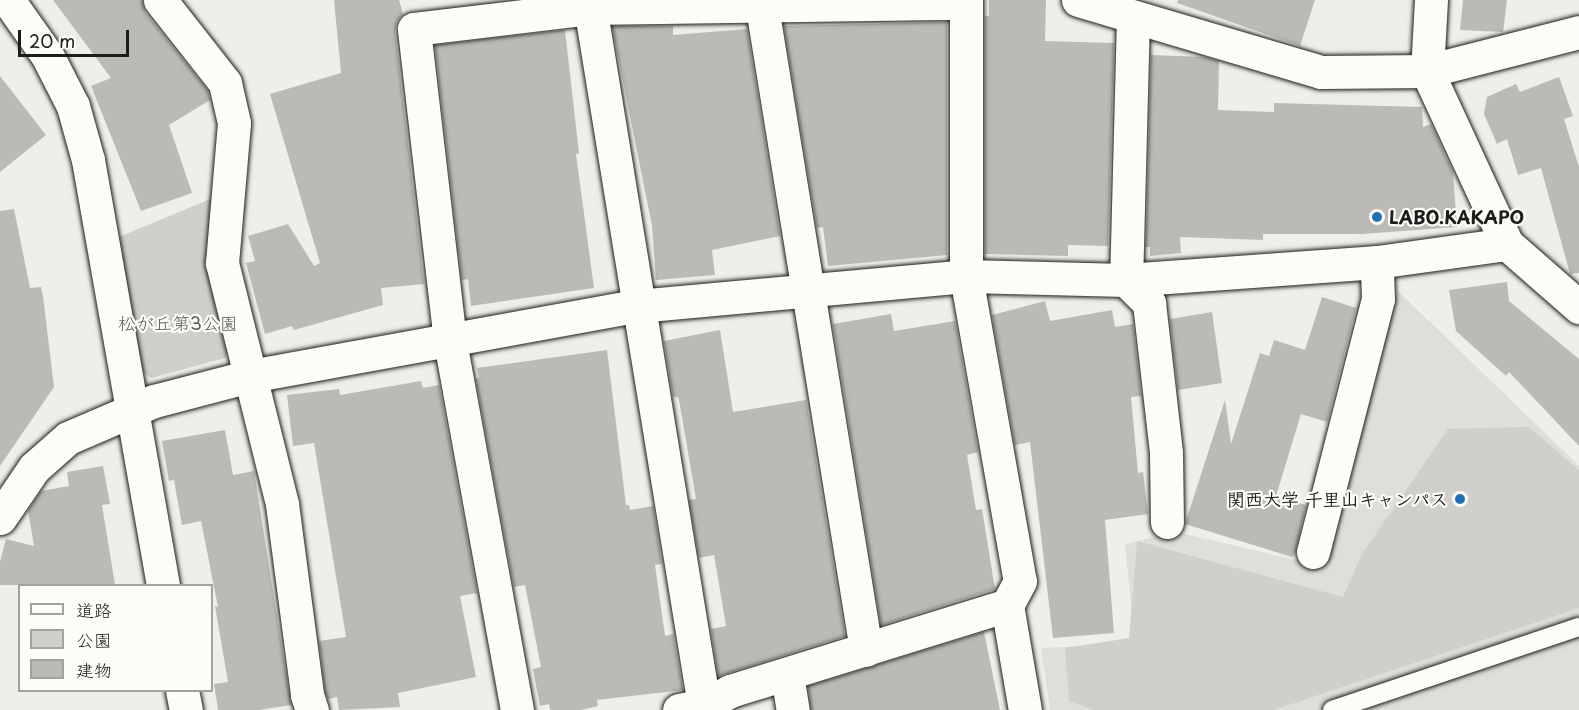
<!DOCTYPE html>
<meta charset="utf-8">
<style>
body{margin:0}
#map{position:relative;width:1579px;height:710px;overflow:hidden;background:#f0eeea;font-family:"Playpen Sans","Klee One",sans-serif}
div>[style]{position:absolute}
.built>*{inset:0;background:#e0deda}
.green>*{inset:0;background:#d0cfcc}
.building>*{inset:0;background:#bbbab6}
.roads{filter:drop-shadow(0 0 2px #1c1c1c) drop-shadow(0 0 2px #1c1c1c)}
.service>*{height:18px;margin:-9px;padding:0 9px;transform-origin:9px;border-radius:9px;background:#fdfcf7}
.minor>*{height:33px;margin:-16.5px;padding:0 16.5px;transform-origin:16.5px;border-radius:16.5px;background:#fdfcf7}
.tertiary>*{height:33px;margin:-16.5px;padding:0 16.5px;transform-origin:16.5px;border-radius:16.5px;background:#fdfcf7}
.dots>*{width:16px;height:16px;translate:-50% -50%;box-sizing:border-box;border:3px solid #fdfcf7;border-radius:50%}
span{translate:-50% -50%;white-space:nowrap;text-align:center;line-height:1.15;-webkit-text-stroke:4.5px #fdfcf7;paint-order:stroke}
.poi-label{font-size:18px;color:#1c1c1c;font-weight:700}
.left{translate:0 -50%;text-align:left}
.right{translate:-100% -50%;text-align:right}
.park-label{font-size:18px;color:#5b5b5a}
.legend{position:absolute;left:18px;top:584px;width:195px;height:108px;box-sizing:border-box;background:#fdfcf7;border:2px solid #a3a29f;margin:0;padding:8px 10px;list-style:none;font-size:18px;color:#1c1c1c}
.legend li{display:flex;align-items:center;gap:12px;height:30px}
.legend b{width:30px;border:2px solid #a3a29f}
.scale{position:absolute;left:18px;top:30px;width:111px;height:27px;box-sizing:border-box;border:3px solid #1c1c1c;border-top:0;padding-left:8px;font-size:18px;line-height:21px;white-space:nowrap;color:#1c1c1c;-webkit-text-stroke:4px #fdfcf7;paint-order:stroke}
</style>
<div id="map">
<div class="built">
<div style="clip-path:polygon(1398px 291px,1579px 466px,1579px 710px,1050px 710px,1041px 648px,1135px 644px,1125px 544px,1176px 532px,1322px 566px)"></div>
</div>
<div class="green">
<div style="clip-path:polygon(215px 197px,230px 349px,225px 358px,151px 378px,141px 371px,119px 237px)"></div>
<div style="clip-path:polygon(1529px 427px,1579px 470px,1579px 608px,1274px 710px,1093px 710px,1069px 701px,1065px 648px,1129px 638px,1137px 541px,1343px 597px,1362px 554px,1448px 429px)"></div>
</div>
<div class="building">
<div style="clip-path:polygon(53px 0,142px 0,145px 12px,208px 91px,210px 100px,169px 125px,192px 193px,141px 211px,91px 86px,111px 78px)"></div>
<div style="clip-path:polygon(334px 0,399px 0,403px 14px,397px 21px,395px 31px,424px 284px,381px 288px,383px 305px,294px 330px,292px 326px,265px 334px,246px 263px,255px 261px,248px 236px,288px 224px,314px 266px,320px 263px,270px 94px,341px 73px)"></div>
<div style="clip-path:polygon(989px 0,1046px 0,1045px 41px,1114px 43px,1108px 246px,1068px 245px,1068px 256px,985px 254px,985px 16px,989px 16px)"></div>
<div style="clip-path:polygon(1178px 0,1315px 0,1300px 46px,1177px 3px)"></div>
<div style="clip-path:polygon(1463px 0,1507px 0,1503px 32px,1460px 30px)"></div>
<div style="clip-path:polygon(947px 22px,947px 255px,828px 266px,823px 227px,817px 228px,784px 26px)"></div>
<div style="clip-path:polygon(612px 26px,673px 26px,673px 35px,747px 29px,780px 236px,712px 250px,715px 275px,656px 280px,652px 226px)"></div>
<div style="clip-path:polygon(565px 30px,579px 153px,576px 154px,594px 288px,471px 306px,468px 279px,462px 280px,435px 45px)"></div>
<div style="clip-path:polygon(1151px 55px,1204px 57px,1219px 61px,1218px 110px,1274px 112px,1274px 103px,1422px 107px,1423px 127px,1431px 124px,1453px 172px,1457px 227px,1362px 234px,1263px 234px,1263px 240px,1180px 237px,1181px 253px,1150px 256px,1150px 247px,1146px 247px)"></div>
<div style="clip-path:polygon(0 76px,46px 135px,0 172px)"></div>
<div style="clip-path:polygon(1559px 77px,1573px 116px,1564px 119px,1579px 167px,1579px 273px,1570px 274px,1541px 168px,1518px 175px,1507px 139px,1497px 144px,1484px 114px,1487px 97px,1516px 84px,1520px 92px)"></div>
<div style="clip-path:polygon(14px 209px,30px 288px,41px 287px,43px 296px,54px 387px,0 466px,0 211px)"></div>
<div style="clip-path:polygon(1507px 282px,1509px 301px,1579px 359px,1579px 446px,1509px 372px,1506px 376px,1456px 331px,1449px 290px)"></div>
<div style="clip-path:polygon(1322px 297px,1356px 308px,1327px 422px,1301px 414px,1276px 496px,1306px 505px,1295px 554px,1292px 557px,1185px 524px,1225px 400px,1231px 444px,1260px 353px,1269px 356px,1274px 340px,1305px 350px)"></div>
<div style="clip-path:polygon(1045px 301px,1050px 321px,1112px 310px,1115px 327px,1133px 324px,1141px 396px,1131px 397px,1138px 473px,1143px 472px,1148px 514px,1105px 520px,1114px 633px,1053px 638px,1030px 442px,1015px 445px,992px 315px)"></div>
<div style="clip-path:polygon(1212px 312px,1222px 383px,1178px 390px,1170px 319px)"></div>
<div style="clip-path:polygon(891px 314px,894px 331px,955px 321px,978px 452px,967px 455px,976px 510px,982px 509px,995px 589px,881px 625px,833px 324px)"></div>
<div style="clip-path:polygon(720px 330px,733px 412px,806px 400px,845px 636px,718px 676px,711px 629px,726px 626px,714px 555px,699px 558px,689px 500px,696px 499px,679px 400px,678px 397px,673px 397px,664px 341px)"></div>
<div style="clip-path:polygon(607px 350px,626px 505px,629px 505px,630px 510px,653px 506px,662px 564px,655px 565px,665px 636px,673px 634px,683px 690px,597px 700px,598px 706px,581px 710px,550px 710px,549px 704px,540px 706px,533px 669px,541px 667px,525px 585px,514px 587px,476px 379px,479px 378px,477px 368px)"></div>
<div style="clip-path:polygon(421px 381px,423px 388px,439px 385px,477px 593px,460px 596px,476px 677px,398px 693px,400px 707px,339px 710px,337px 697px,328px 699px,325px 691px,319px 641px,346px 637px,314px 443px,293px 446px,287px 395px,339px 389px,340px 395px)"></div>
<div style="clip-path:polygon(225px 430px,233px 475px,254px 471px,291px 705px,259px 710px,218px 710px,214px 684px,228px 682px,215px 606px,218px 607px,201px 521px,182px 525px,174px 480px,169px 481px,162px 441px)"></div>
<div style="clip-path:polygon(103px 466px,110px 504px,102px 505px,115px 585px,0 585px,0 562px,6px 539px,34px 546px,28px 511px,41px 491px,69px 486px,67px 472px)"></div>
<div style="clip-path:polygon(984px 632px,1000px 710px,811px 710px,808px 686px)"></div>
</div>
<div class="roads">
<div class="service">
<div style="left:1332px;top:710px;width:261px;rotate:-18.6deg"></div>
</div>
<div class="minor">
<div style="left:160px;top:0;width:105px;rotate:51.9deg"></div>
<div style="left:225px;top:83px;width:41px;rotate:77.3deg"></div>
<div style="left:234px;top:123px;width:141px;rotate:94.9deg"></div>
<div style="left:222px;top:263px;width:248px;rotate:76deg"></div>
<div style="left:282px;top:504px;width:193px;rotate:82.5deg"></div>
<div style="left:307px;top:695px;width:16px;rotate:72deg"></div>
<div style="left:589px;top:0;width:714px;rotate:80.74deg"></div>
<div style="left:966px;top:0;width:276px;rotate:90deg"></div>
<div style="left:966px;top:276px;width:310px;rotate:80deg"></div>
<div style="left:1020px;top:581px;width:27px;rotate:118deg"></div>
<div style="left:1007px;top:605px;width:107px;rotate:80.3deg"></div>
<div style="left:1078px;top:0;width:253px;rotate:16.5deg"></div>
<div style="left:1321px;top:72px;width:106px;rotate:-0.5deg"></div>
<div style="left:1427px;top:71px;width:157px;rotate:-14.4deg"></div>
<div style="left:1431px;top:0;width:71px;rotate:93.2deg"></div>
<div style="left:1427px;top:71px;width:191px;rotate:65.2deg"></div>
<div style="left:1507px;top:244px;width:96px;rotate:41.2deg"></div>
<div style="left:762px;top:7px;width:651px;rotate:80.81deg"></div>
<div style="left:1133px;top:17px;width:263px;rotate:91.5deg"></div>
<div style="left:1126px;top:280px;width:33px;rotate:45deg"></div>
<div style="left:1149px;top:303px;width:151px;rotate:83.5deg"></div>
<div style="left:1166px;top:453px;width:69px;rotate:89.2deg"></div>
<div style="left:0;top:518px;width:60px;rotate:-55.8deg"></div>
<div style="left:34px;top:468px;width:45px;rotate:-41.4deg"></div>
<div style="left:68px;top:438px;width:94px;rotate:-23.3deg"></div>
<div style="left:154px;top:401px;width:99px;rotate:-14.6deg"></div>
<div style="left:250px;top:376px;width:393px;rotate:-10.3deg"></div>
<div style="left:637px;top:306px;width:330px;rotate:-5.2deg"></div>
<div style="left:966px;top:276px;width:160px;rotate:1.4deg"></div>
<div style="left:1126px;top:280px;width:252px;rotate:-4.1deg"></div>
<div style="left:1377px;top:262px;width:131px;rotate:-7.9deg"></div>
<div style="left:1313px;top:552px;width:261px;rotate:-75.6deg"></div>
<div style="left:1378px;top:299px;width:37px;rotate:-92deg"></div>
<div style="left:787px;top:674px;width:36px;rotate:81deg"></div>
<div style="left:517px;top:710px;width:375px;rotate:-100.3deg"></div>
<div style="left:450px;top:341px;width:314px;rotate:-96.6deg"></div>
<div style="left:414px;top:29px;width:177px;rotate:-6.8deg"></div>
<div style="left:590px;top:8px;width:375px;rotate:-0.8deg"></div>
<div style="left:679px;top:710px;width:25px;rotate:-11deg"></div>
<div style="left:704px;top:705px;width:30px;rotate:-28deg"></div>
<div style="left:730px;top:691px;width:290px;rotate:-17.2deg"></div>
</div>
<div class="tertiary">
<div style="left:8px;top:0;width:67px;rotate:54.7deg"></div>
<div style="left:47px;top:55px;width:57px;rotate:63deg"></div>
<div style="left:73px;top:106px;width:56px;rotate:74.5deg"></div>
<div style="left:88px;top:160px;width:433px;rotate:80deg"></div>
<div style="left:182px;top:690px;width:20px;rotate:79deg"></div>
</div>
</div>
<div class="dots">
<div style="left:1377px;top:217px;background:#1f6fb2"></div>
<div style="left:1460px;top:499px;background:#1f6fb2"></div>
</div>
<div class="poi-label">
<span class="left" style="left:1389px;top:217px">LABO.KAKAPO</span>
<span class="right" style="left:1448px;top:499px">関西大学 千里山キャンパス</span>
</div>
<div class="park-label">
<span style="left:178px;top:323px">松が丘第3公園</span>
</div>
<ul class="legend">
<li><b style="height:8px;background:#fdfcf7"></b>道路</li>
<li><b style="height:16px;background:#d0cfcc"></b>公園</li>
<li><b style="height:16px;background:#bbbab6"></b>建物</li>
</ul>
<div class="scale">20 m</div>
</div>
